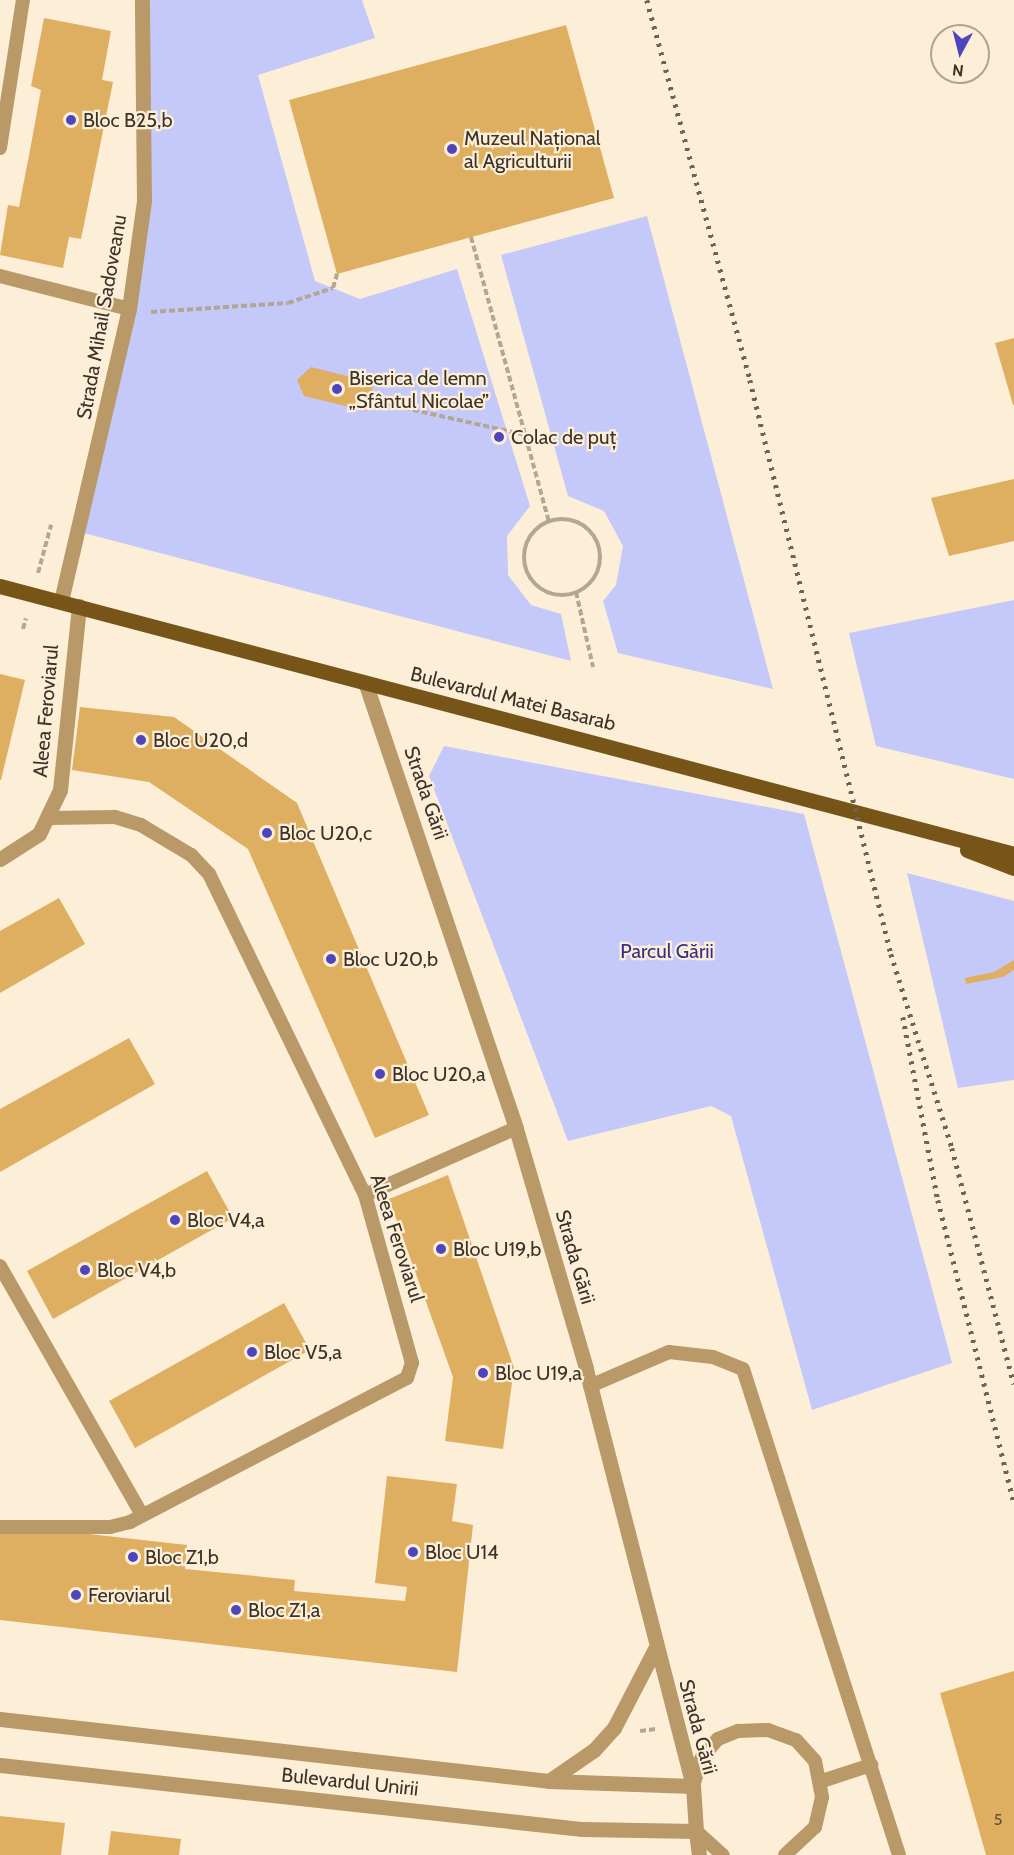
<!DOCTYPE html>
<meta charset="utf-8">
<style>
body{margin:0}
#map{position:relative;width:1014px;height:1855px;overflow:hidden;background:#fdeed8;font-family:Cabin,sans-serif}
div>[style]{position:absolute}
.green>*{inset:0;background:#c4c9f9}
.building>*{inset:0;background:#dfaf61}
.path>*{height:4px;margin-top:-2px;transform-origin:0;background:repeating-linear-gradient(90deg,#b2a694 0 6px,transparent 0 9px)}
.path>.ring{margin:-2px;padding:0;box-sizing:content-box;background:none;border:4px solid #b2a694;border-radius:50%}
.service>*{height:14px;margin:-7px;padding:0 7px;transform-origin:7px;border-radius:7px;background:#b99967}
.minor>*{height:15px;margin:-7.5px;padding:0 7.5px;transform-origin:7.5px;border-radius:7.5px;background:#b99967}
.tertiary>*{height:15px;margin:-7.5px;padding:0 7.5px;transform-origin:7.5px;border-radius:7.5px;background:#b99967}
.primary>*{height:15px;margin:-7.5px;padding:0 7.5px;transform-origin:7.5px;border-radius:7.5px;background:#775518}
.rail>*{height:4.5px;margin-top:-2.25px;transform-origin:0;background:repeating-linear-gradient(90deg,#6d6356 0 3px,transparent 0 9px)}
.dots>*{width:16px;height:16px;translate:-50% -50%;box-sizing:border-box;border:3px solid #fdeed8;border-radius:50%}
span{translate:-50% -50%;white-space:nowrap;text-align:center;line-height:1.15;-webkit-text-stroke:4.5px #fdeed8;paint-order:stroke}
.number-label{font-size:16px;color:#645236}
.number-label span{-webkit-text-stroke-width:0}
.poi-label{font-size:20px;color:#3b3328}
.left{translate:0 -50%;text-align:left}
.street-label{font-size:20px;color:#3b3328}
.park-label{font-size:20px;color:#362f87}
.north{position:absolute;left:930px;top:24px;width:60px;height:60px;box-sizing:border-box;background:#fdeed8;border:2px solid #afa392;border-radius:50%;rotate:187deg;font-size:16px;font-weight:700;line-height:24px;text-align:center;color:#3b3328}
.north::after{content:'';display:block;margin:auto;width:21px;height:27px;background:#4e45bc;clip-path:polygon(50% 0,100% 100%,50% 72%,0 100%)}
</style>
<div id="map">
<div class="green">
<div style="clip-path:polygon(142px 0,362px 0,375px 38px,258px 75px,315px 281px,360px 299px,457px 269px,530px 506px,507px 536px,508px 575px,531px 605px,561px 614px,571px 661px,80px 532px,144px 201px)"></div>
<div style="clip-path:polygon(647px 216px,773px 689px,618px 653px,603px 601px,616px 585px,623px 546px,604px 511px,568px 496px,501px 255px)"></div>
<div style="clip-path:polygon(1014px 600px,1014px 779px,876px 746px,849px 633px)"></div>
<div style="clip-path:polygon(444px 746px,804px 814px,952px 1363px,812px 1410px,731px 1116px,711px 1106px,568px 1141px,429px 776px)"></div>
<div style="clip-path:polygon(907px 873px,1014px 901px,1014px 1080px,958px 1088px)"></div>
</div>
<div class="building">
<div style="clip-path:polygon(44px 18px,111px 31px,102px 80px,113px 82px,81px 239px,69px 237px,63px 268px,0 255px,8px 205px,19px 207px,30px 150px,41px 90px,31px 86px)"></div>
<div style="clip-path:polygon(566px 25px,614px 198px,337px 274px,289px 100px)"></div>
<div style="clip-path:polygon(1014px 338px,1014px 405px,1013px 405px,995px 343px)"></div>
<div style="clip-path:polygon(311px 367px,374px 383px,366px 411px,304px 396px,297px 380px)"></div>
<div style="clip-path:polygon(1014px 479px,1014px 541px,949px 556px,931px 498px)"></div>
<div style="clip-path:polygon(0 674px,25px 680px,1px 780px,0 780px)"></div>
<div style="clip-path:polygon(80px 707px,174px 717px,297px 803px,429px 1115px,375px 1138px,248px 849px,149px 782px,72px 770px)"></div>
<div style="clip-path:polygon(59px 898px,85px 944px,0 993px,0 931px)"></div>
<div style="clip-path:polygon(1014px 960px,1014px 970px,1003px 977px,966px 984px,965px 978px,994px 972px)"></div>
<div style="clip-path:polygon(129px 1038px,155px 1084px,0 1172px,0 1109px)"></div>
<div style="clip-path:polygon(207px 1171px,233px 1218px,53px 1319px,27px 1271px)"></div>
<div style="clip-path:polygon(448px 1175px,514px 1368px,503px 1449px,445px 1441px,453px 1377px,389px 1199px)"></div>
<div style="clip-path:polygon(284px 1303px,310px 1350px,135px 1448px,109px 1401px)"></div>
<div style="clip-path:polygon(387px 1476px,457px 1484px,452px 1521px,473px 1525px,457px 1672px,0 1620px,0 1524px,187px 1545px,185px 1569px,295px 1580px,294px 1591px,405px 1601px,407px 1587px,375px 1583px)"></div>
<div style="clip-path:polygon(1014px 1671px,1014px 1855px,986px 1855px,940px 1693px)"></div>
<div style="clip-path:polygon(0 1816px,65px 1823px,61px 1855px,0 1855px)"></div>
<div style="clip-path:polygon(111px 1831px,181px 1839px,179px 1855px,108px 1855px)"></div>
</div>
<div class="path">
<div style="left:471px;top:237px;width:295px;rotate:74.7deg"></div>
<div style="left:151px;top:312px;width:137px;rotate:-3.8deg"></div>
<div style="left:288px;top:303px;width:47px;rotate:-18.4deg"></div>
<div style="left:333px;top:288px;width:15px;rotate:-74deg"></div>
<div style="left:369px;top:400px;width:160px;rotate:12.6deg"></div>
<div class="ring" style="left:524px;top:519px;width:72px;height:72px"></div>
<div style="left:38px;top:573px;width:50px;rotate:-74.8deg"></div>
<div style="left:576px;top:592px;width:77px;rotate:77.2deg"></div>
<div style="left:23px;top:629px;width:11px;rotate:-75deg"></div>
<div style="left:640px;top:1731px;width:16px;rotate:-7deg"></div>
</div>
<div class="service">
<div style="left:0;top:148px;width:150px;rotate:-81.2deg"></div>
<div style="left:0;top:276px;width:133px;rotate:14.3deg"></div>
<div style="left:365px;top:1195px;width:165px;rotate:-23.9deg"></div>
<div style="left:0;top:1266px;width:287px;rotate:60.3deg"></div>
<div style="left:590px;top:1386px;width:86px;rotate:-23.3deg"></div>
<div style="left:669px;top:1352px;width:44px;rotate:6.5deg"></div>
<div style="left:713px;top:1357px;width:32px;rotate:22deg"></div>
<div style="left:743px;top:1369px;width:510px;rotate:72.2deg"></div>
<div style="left:0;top:1527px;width:110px"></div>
<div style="left:110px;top:1527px;width:21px;rotate:-14deg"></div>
<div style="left:130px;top:1522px;width:312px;rotate:-27.5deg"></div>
<div style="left:407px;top:1378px;width:16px;rotate:-72deg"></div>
<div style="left:412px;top:1363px;width:174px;rotate:-105.6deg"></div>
<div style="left:365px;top:1195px;width:357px;rotate:-115.9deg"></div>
<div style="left:209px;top:874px;width:26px;rotate:-133deg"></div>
<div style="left:191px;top:855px;width:58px;rotate:-149deg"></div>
<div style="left:141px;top:825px;width:28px;rotate:-163deg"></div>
<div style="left:114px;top:817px;width:63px;rotate:179.1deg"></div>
<div style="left:822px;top:1781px;width:52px;rotate:-18.1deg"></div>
<div style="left:693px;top:1786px;width:28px;rotate:-73deg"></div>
<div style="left:701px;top:1759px;width:26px;rotate:-50deg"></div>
<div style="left:718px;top:1739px;width:22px;rotate:-22deg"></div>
<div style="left:738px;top:1731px;width:30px;rotate:-2deg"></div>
<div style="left:768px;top:1730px;width:30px;rotate:20deg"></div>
<div style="left:796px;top:1740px;width:28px;rotate:48deg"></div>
<div style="left:815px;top:1761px;width:37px;rotate:79deg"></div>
<div style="left:822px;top:1797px;width:31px;rotate:103deg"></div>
<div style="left:815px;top:1827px;width:41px;rotate:137deg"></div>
<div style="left:696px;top:1831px;width:36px;rotate:42deg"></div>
</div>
<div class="minor">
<div style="left:61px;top:601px;width:300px;rotate:-76.9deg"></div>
<div style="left:129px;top:309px;width:109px;rotate:-82.1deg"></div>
<div style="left:144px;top:201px;width:201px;rotate:-90.6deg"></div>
<div style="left:0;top:859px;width:46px;rotate:-32.7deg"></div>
<div style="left:39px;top:834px;width:49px;rotate:-64.5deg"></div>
<div style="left:60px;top:790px;width:185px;rotate:-84.1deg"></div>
<div style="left:696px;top:1831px;width:24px;rotate:83deg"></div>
</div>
<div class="tertiary">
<div style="left:0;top:1719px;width:552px;rotate:6.44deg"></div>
<div style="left:549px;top:1781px;width:144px;rotate:2deg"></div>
<div style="left:0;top:1765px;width:586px;rotate:6.28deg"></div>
<div style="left:582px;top:1829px;width:114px;rotate:1deg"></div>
<div style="left:696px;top:1831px;width:45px;rotate:-93.8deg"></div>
<div style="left:693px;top:1786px;width:431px;rotate:-104.4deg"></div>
<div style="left:586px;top:1368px;width:250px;rotate:-106.3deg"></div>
<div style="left:516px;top:1128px;width:470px;rotate:-108.7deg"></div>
<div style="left:549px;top:1781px;width:55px;rotate:-34.6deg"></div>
<div style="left:594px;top:1750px;width:30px;rotate:-48deg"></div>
<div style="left:614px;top:1728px;width:89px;rotate:-62.6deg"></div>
</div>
<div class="primary">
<div style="left:0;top:586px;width:1049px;rotate:14.8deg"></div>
<div style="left:967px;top:850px;width:50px;rotate:21deg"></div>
</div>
<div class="rail">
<div style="left:647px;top:0;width:394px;rotate:74.8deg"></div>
<div style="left:750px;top:380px;width:591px;rotate:76.2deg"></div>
<div style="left:891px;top:954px;width:203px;rotate:72.5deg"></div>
<div style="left:952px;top:1148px;width:244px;rotate:75.3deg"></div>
<div style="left:903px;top:1017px;width:186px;rotate:79.2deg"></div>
<div style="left:938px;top:1200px;width:312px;rotate:75.9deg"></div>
</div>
<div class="dots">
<div style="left:71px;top:120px;background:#4e45bc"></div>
<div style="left:452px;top:149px;background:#4e45bc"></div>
<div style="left:337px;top:389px;background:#4e45bc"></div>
<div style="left:499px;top:437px;background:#4e45bc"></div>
<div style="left:141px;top:740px;background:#4e45bc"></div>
<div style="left:267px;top:833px;background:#4e45bc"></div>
<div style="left:331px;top:959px;background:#4e45bc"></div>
<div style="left:380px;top:1074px;background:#4e45bc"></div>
<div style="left:175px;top:1220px;background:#4e45bc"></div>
<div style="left:441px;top:1249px;background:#4e45bc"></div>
<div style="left:85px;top:1270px;background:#4e45bc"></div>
<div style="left:252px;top:1352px;background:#4e45bc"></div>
<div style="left:483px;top:1373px;background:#4e45bc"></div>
<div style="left:413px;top:1552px;background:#4e45bc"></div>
<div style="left:133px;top:1557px;background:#4e45bc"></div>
<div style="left:76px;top:1595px;background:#4e45bc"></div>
<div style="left:236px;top:1610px;background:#4e45bc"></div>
</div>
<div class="number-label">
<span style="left:998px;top:1820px">5</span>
</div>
<div class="poi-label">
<span class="left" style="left:83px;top:120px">Bloc B25,b</span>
<span class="left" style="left:464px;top:150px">Muzeul Național<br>al Agriculturii</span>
<span class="left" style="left:349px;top:390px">Biserica de lemn<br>„Sfântul Nicolae”</span>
<span class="left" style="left:511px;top:437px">Colac de puț</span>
<span class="left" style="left:153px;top:740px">Bloc U20,d</span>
<span class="left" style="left:279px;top:833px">Bloc U20,c</span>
<span class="left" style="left:343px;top:959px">Bloc U20,b</span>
<span class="left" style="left:392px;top:1074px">Bloc U20,a</span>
<span class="left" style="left:187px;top:1220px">Bloc V4,a</span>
<span class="left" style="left:453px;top:1249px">Bloc U19,b</span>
<span class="left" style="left:97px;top:1270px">Bloc V4,b</span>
<span class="left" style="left:264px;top:1352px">Bloc V5,a</span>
<span class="left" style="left:495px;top:1373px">Bloc U19,a</span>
<span class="left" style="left:425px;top:1552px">Bloc U14</span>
<span class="left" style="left:145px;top:1557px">Bloc Z1,b</span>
<span class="left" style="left:88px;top:1595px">Feroviarul</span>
<span class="left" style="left:248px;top:1610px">Bloc Z1,a</span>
</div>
<div class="street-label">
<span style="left:102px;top:317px;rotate:-80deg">Strada Mihail Sadoveanu</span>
<span style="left:513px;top:699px;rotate:14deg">Bulevardul Matei Basarab</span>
<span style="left:46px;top:711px;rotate:-85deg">Aleea Feroviarul</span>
<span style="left:426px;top:793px;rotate:71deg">Strada Gării</span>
<span style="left:397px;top:1238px;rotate:72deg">Aleea Feroviarul</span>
<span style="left:575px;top:1257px;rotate:74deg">Strada Gării</span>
<span style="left:698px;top:1727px;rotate:75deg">Strada Gării</span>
<span style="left:350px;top:1782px;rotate:6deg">Bulevardul Unirii</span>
</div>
<div class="park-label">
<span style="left:667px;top:951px">Parcul Gării</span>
</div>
<div class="north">N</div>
</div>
